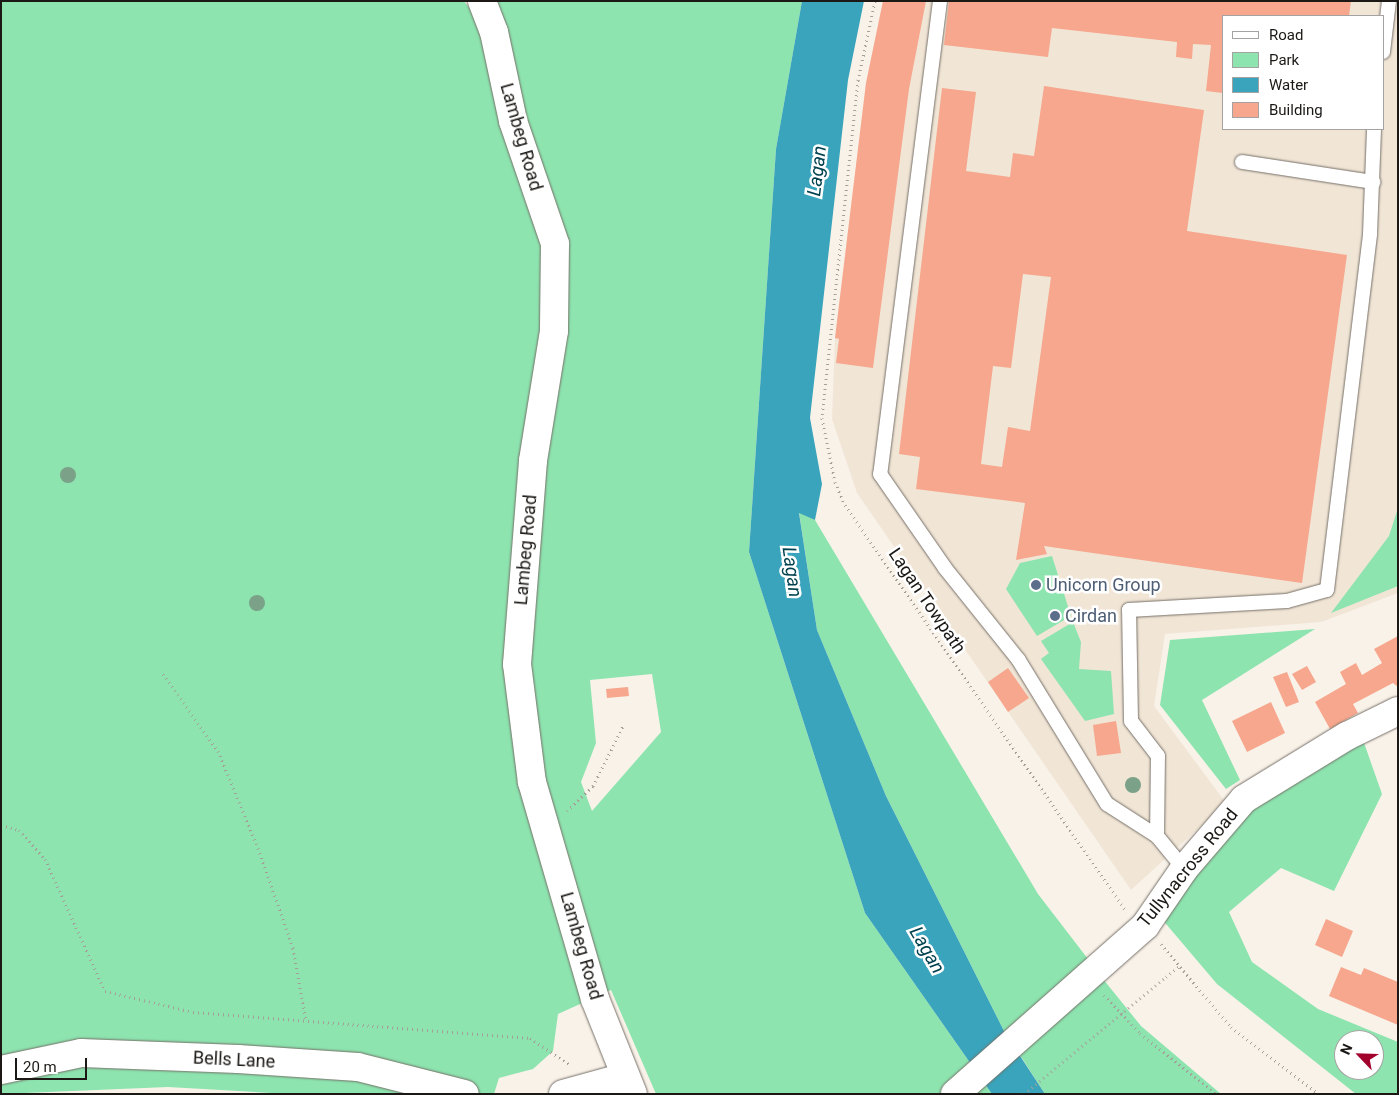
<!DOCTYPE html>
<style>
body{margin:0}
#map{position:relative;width:1399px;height:1095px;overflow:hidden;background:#f9f2e9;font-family:Roboto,sans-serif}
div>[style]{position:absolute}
.built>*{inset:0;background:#f1e5d6}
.green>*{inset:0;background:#8de4af}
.water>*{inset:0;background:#39a4bb}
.building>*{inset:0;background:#f6a78d}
.path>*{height:3px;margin-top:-1.5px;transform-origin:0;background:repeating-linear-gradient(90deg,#a49f98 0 1px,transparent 0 5px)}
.roads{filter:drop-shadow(0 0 1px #767068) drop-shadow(0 0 1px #767068)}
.service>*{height:14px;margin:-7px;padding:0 7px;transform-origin:7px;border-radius:7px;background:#fff}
.minor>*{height:28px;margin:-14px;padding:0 14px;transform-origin:14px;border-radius:14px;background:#fff}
.secondary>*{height:28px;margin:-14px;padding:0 14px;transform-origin:14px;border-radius:14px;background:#fff}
.path-bridge>*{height:3px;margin-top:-1.5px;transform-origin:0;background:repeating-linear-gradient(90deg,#a49f98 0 1px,transparent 0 5px)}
.trees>*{width:16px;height:16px;margin:-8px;border-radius:50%;background:#7ba188}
.dots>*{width:14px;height:14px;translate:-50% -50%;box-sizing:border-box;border:2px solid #fff;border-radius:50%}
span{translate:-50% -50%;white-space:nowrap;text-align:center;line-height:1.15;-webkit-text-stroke:5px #fff;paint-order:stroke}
.street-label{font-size:18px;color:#1b1815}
.service-label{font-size:18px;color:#4e5e75}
.left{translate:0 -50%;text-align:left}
.water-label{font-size:19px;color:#00424f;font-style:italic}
.frame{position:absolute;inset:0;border:2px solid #1b1815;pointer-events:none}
.legend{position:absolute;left:1222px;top:15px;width:162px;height:115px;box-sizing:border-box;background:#fff;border:1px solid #a4a3a1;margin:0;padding:6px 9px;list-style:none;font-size:15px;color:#1b1815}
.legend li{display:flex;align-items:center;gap:10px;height:25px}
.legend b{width:25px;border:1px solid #a4a3a1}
.north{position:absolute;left:1334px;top:1030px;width:50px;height:50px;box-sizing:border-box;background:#fff;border:1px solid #a4a3a1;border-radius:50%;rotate:294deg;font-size:14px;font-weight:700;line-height:20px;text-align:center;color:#1b1815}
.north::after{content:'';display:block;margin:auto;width:18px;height:22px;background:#a2012b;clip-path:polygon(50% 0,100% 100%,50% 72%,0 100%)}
.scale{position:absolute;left:15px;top:1058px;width:72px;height:22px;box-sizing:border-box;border:2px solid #1b1815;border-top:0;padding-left:6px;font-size:15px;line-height:18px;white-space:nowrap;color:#1b1815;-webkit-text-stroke:4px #fff;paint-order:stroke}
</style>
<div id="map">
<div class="built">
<div style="clip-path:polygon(evenodd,883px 1px,1398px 1px,1398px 593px,1321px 622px,1165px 634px,1154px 706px,1226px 803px,1131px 890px,857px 493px,832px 419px,835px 338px,866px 83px,883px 1px,1223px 16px,1383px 16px,1383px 129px,1223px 129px,1223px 16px)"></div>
</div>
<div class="green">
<div style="clip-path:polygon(evenodd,1px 1px,464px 1px,486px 30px,494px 1px,802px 1px,776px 149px,749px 552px,865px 913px,992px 1094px,656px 1094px,611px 990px,558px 1014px,553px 1051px,533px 1069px,499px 1078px,494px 1094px,289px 1094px,168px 1087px,1px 1094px,1px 1px,652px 674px,661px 732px,592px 811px,581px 782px,596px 743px,590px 680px,652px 674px)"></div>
<div style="clip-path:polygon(1398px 508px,1398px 586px,1331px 613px,1389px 536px)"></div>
<div style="clip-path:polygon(799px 512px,815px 520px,1038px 894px,1088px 959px,1005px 1033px,886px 796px,817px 630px)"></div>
<div style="clip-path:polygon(1052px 556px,1071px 616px,1037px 636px,1006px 589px,1020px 563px)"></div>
<div style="clip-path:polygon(1073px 622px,1081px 642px,1079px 669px,1111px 671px,1114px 714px,1085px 721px,1041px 659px,1049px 653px,1041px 641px)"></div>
<div style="clip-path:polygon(1315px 629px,1202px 700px,1240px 780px,1226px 789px,1160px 705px,1170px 640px)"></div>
<div style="clip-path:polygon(evenodd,1363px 740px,1382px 794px,1334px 891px,1281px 868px,1229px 912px,1252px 962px,1318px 1009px,1398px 1042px,1398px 1094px,1356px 1094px,1217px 984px,1161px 918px,1252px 807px,1363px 740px,1344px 1040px,1374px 1040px,1374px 1070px,1344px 1070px,1344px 1040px)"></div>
<div style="clip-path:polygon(1103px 979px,1141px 1026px,1221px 1094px,1045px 1094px,1018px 1052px)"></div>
</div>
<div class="water">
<div style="clip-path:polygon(802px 1px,864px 1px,848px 80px,810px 418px,822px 484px,815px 520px,799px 513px,817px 630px,886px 796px,1005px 1033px,1045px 1094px,992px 1094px,865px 913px,749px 552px,776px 149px)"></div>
</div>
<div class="building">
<div style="clip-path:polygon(883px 1px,926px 1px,909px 89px,873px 368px,836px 363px,839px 339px,835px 338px,866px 83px)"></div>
<div style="clip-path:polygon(949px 1px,1351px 1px,1349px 16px,1223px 16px,1223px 93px,1206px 91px,1211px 45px,1193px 44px,1192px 59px,1176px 57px,1177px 42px,1052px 28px,1048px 57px,944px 45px)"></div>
<div style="clip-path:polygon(evenodd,1044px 86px,1204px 110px,1187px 231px,1347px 255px,1302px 583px,1044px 546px,1047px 554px,1016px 560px,1025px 503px,916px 489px,920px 457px,899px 454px,942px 88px,976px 92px,966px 171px,1010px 177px,1013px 153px,1034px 156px,1044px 86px,1023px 274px,1051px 277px,1030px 431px,1008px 427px,1002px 467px,981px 464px,993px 366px,1011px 368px,1023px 274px)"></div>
<div style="clip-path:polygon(1398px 636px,1398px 687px,1393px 683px,1353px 704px,1358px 713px,1330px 729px,1315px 702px,1346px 684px,1340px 672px,1356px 663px,1362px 675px,1382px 663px,1374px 649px)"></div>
<div style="clip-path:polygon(1307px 666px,1316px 682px,1302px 690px,1292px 674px)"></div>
<div style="clip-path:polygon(1008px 668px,1029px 698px,1008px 712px,988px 682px)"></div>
<div style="clip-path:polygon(1287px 672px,1299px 702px,1286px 707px,1273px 677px)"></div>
<div style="clip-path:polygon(628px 687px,629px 696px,607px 698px,606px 689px)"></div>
<div style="clip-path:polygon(1271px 702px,1285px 733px,1247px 752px,1232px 721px)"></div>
<div style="clip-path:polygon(1116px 721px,1121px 753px,1097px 756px,1093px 725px)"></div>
<div style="clip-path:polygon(1326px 919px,1353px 931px,1342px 957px,1315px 945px)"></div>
<div style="clip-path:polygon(1341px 967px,1361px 975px,1364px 968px,1398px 982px,1398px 1025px,1329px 996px)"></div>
</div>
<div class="path">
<div style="left:875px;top:1px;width:81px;rotate:102.1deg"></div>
<div style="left:858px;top:80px;width:340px;rotate:96.1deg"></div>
<div style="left:822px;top:418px;width:65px;rotate:78.5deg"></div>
<div style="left:835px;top:482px;width:25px;rotate:67deg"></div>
<div style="left:845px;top:505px;width:494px;rotate:55.3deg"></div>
<div style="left:163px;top:674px;width:95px;rotate:54.5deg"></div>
<div style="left:218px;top:751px;width:105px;rotate:67.6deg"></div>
<div style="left:258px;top:848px;width:106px;rotate:70.7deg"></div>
<div style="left:293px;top:948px;width:74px;rotate:79.9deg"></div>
<div style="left:567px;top:811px;width:36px;rotate:-44deg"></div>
<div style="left:593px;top:786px;width:67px;rotate:-63.4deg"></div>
<div style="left:1px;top:825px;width:19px;rotate:16deg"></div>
<div style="left:19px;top:830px;width:39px;rotate:48deg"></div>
<div style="left:45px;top:859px;width:145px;rotate:65.6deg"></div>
<div style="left:105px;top:991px;width:90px;rotate:13.4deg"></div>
<div style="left:193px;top:1012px;width:338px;rotate:4.4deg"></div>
<div style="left:530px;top:1038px;width:48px;rotate:34deg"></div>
<div style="left:1161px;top:944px;width:109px;rotate:49.9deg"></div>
<div style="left:1231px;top:1027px;width:111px;rotate:37.3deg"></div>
<div style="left:1166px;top:977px;width:19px;rotate:-39deg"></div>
<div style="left:1104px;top:995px;width:52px;rotate:46.5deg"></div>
<div style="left:1140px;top:1033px;width:97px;rotate:38.8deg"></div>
</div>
<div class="roads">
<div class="service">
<div style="left:940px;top:1px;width:477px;rotate:97.2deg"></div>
<div style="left:880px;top:474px;width:114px;rotate:55.3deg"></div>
<div style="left:945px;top:568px;width:117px;rotate:51.3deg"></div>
<div style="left:1018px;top:659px;width:170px;rotate:58.5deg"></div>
<div style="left:1107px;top:804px;width:59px;rotate:32.6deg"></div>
<div style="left:1157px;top:836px;width:43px;rotate:50.7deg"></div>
<div style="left:1383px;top:52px;width:51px;rotate:-83.3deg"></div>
<div style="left:1242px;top:162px;width:133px;rotate:8.7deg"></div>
<div style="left:1157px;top:836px;width:80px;rotate:-89.3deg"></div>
<div style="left:1158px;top:756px;width:44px;rotate:-127.6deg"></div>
<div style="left:1131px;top:721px;width:111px;rotate:-91deg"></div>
<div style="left:1129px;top:610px;width:158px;rotate:-3.3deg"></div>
<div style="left:1287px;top:601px;width:41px;rotate:-15.4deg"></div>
<div style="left:1327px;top:590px;width:359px;rotate:-83.1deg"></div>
<div style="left:1370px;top:234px;width:105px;rotate:-87.8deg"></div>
</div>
<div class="minor">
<div style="left:1px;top:1070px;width:82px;rotate:-12deg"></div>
<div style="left:81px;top:1053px;width:157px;rotate:2.2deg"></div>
<div style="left:238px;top:1059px;width:120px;rotate:3.8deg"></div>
<div style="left:358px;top:1067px;width:110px;rotate:14.2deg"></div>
<div style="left:563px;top:1094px;width:64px;rotate:-15.3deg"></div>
<div style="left:955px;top:1094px;width:254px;rotate:-41.5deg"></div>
<div style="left:1145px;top:926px;width:69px;rotate:-55.6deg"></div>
<div style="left:1184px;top:869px;width:92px;rotate:-49.4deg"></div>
<div style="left:1244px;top:799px;width:121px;rotate:-31.5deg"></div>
<div style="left:1347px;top:736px;width:57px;rotate:-26.1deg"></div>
</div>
<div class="secondary">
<div style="left:482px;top:1px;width:33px;rotate:69deg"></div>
<div style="left:494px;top:32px;width:91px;rotate:77.9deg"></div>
<div style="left:513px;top:121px;width:130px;rotate:71.1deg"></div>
<div style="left:555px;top:244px;width:87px;rotate:90.7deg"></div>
<div style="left:554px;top:331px;width:132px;rotate:99.2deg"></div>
<div style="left:533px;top:461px;width:204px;rotate:94.5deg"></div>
<div style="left:517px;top:664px;width:119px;rotate:82.8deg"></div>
<div style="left:532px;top:782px;width:226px;rotate:73.8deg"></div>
<div style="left:595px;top:999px;width:102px;rotate:68.2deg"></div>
</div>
</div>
<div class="path-bridge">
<div style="left:1024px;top:1094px;width:184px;rotate:-39.5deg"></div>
</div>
<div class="trees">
<div style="left:68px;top:475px"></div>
<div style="left:257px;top:603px"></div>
<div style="left:1133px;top:785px"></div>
</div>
<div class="dots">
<div style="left:1036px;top:585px;background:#5c6f8a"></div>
<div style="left:1055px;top:616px;background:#5c6f8a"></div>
</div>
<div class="street-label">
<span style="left:521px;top:137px;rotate:74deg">Lambeg Road</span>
<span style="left:526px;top:550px;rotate:-85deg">Lambeg Road</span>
<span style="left:927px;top:601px;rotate:56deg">Lagan Towpath</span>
<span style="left:1188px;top:868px;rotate:-51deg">Tullynacross Road</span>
<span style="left:581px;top:946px;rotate:74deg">Lambeg Road</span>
<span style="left:234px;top:1060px;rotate:3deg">Bells Lane</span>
</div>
<div class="service-label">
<span class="left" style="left:1046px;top:585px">Unicorn Group</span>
<span class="left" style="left:1065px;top:616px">Cirdan</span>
</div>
<div class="water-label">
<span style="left:817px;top:171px;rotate:-83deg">Lagan</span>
<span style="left:792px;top:572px;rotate:82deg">Lagan</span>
<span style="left:927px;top:950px;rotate:60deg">Lagan</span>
</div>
<div class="frame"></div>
<ul class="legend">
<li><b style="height:6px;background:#fff"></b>Road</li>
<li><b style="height:14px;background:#8de4af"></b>Park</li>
<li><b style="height:14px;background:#39a4bb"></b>Water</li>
<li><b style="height:14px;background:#f6a78d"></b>Building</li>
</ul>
<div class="north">N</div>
<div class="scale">20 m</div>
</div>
